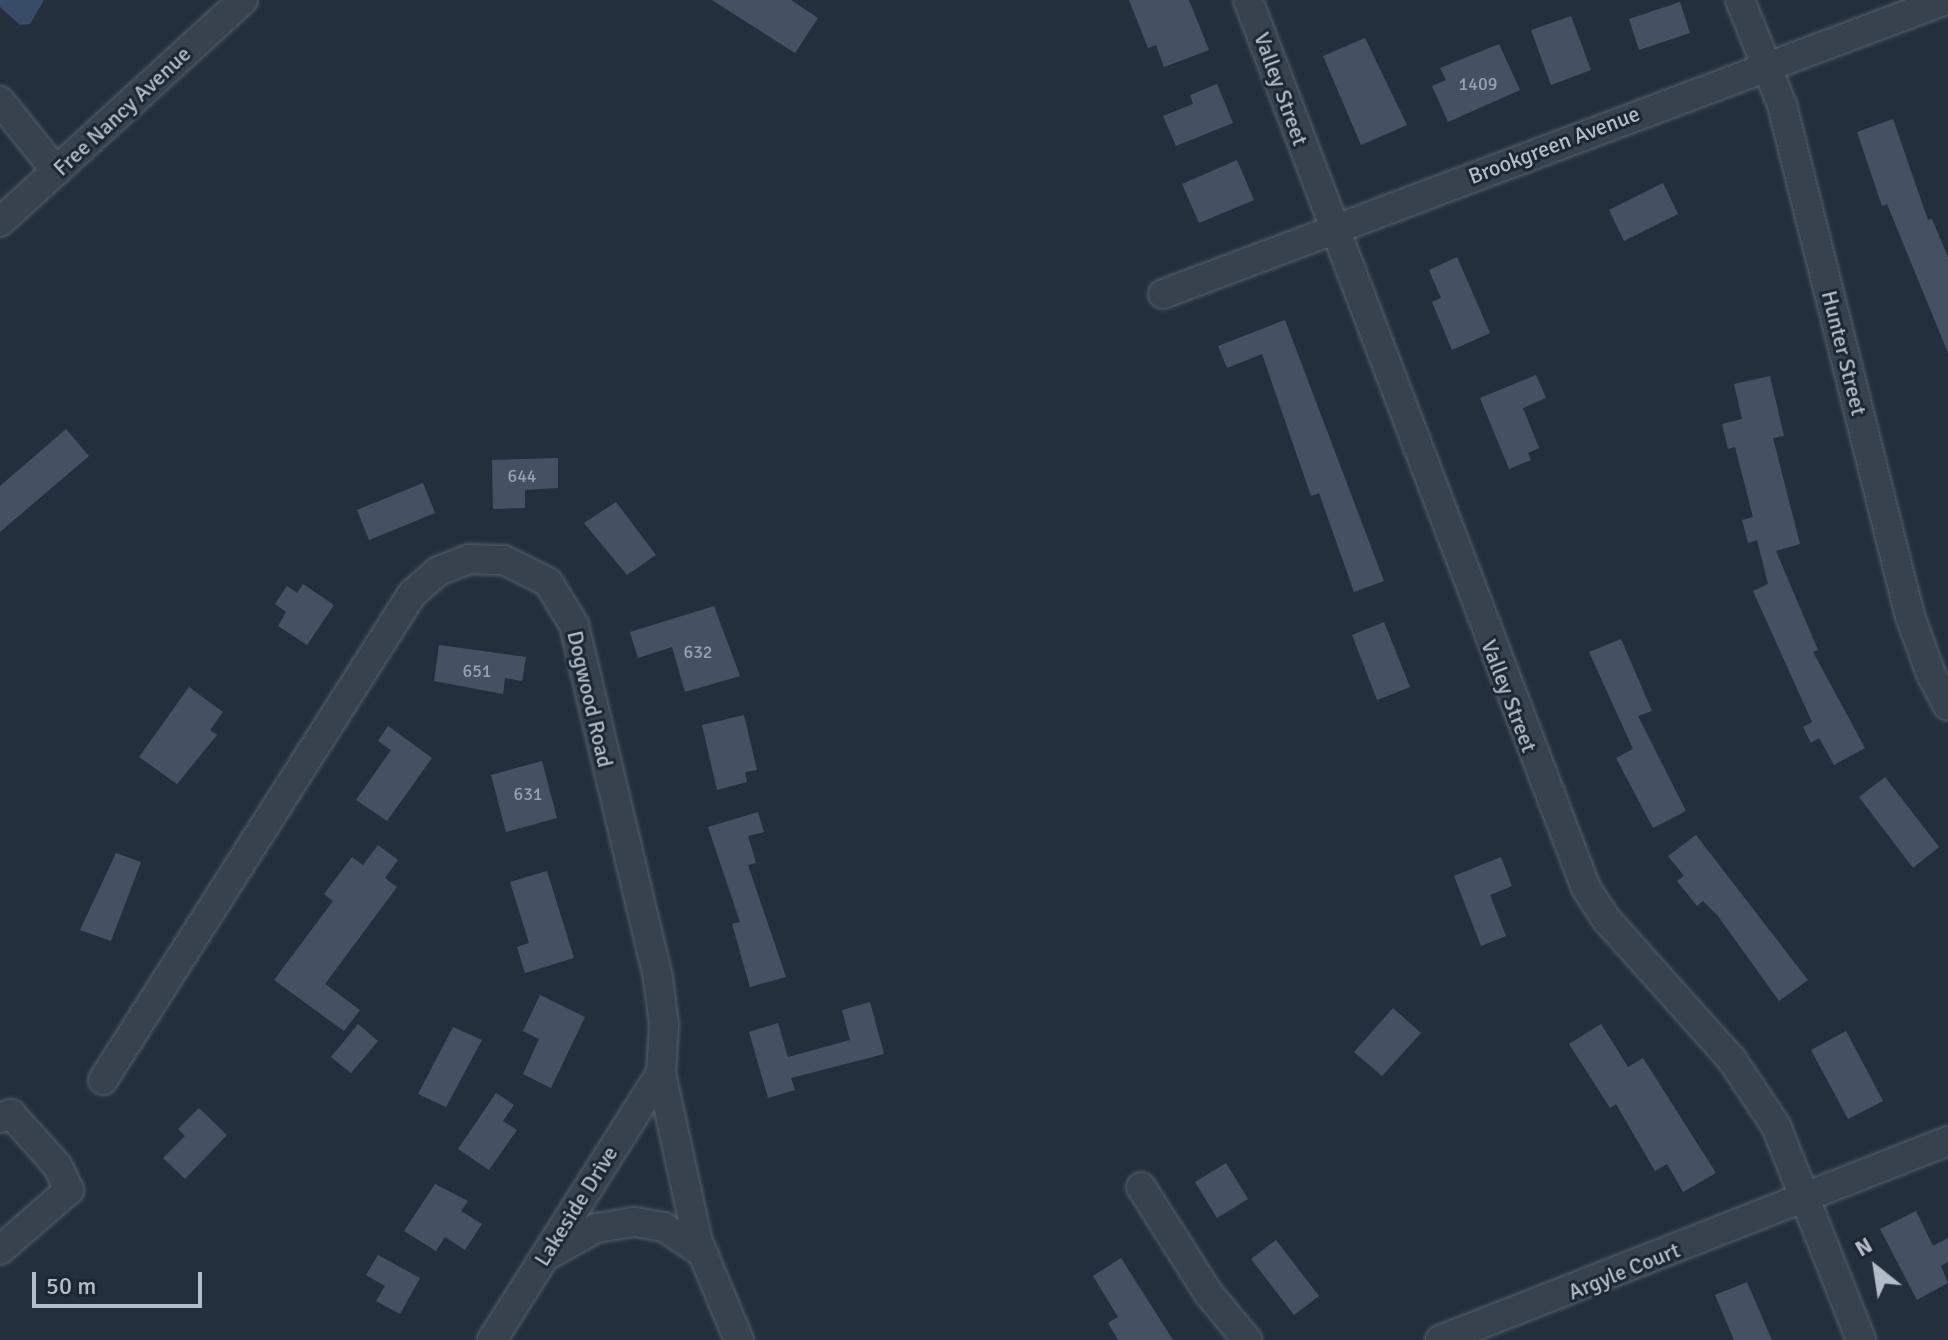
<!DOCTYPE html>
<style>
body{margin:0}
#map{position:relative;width:1948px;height:1340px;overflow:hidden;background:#242f3e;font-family:Signika,sans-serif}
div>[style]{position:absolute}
.water>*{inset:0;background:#394c67}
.building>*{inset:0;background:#455162}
.roads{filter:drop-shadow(0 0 2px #565f6c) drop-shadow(0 0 2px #565f6c)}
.minor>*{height:28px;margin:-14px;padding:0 14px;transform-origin:14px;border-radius:14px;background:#38414e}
span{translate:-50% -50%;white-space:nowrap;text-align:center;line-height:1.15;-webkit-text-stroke:6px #1d2633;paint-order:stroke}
.number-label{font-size:18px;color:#98a1af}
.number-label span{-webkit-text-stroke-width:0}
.street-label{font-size:22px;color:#b4bcc9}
.north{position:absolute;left:1836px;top:1228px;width:80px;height:80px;-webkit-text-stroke:6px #1d2633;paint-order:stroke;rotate:330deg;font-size:22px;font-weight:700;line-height:32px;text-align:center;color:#b4bcc9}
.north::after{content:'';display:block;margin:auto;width:28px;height:36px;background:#b4bcc9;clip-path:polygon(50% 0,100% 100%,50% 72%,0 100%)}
.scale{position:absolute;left:32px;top:1272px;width:170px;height:36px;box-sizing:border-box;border:4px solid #b4bcc9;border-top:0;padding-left:10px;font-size:24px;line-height:28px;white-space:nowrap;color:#b4bcc9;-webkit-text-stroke:6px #1d2633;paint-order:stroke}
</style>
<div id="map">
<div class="water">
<div style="clip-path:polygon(0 0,44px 0,30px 24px,20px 25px,0 7px)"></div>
</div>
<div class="building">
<div style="clip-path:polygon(712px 0,791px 0,818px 18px,795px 53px)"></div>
<div style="clip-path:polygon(1129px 0,1189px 0,1209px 50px,1164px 67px,1156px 45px,1148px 48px)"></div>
<div style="clip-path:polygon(1680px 2px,1690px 33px,1639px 50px,1629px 19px)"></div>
<div style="clip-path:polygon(1571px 16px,1591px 70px,1551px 85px,1531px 30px)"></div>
<div style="clip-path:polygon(1365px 38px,1407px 125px,1361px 145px,1323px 56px)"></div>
<div style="clip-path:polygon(1499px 44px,1520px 90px,1448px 122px,1432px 86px,1446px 80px,1440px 68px)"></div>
<div style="clip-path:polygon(1217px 84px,1233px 123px,1176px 146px,1163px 116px,1193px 104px,1190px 95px)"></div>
<div style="clip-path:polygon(1893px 119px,1928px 220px,1932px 219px,1948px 257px,1948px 353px,1887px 204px,1882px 206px,1857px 132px)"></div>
<div style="clip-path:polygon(1237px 160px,1254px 200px,1199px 223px,1182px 184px)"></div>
<div style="clip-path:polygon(1663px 183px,1678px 214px,1624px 241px,1609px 210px)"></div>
<div style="clip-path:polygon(1457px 257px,1490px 333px,1452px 350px,1432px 302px,1441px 298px,1429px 270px)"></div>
<div style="clip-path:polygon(1285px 320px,1384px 581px,1354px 592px,1319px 493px,1311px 496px,1262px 354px,1227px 368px,1218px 346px)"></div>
<div style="clip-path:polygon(1536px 375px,1546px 398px,1523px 408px,1539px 448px,1528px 453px,1531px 460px,1509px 469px,1480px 398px)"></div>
<div style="clip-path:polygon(1770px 376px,1784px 436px,1773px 438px,1800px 544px,1776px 551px,1818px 650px,1813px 652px,1865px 748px,1834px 765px,1819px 738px,1811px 743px,1803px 727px,1812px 722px,1753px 591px,1768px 584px,1757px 540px,1748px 543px,1742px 520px,1753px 517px,1735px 447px,1728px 449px,1722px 424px,1742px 419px,1734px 384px)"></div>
<div style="clip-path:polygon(66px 429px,89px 456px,0 532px,0 486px)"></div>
<div style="clip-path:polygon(558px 458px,558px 488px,525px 490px,525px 508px,493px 509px,492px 460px)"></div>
<div style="clip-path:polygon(423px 483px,435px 513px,369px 540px,357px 510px)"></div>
<div style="clip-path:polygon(616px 502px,656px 555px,627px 575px,584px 523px)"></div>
<div style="clip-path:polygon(303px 584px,334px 605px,307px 645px,278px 626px,286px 612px,275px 604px,287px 586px,297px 593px)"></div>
<div style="clip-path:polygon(714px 606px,740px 676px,685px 692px,672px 647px,638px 658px,630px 632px)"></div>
<div style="clip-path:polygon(1384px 622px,1410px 687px,1377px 700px,1352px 635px)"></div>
<div style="clip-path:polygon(1621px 639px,1652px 711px,1638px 716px,1686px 811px,1653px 828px,1616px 758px,1633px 749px,1589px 652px)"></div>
<div style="clip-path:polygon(439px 645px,526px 657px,522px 681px,505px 678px,503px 694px,434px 681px)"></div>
<div style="clip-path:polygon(189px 687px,223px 712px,210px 730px,217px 735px,177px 784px,139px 757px)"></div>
<div style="clip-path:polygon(744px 715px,757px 770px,745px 772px,747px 782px,717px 790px,702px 725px)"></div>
<div style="clip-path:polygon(388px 726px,432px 758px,387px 821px,356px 800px,391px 750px,378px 741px)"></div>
<div style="clip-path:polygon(542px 761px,557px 818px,506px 832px,491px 775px)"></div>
<div style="clip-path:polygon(1885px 777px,1939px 847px,1913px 868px,1859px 797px)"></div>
<div style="clip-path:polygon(758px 812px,764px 832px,748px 836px,756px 863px,748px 865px,786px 977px,750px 987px,732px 924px,740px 922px,708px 827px)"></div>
<div style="clip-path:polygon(1696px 835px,1808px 980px,1779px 1001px,1718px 916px,1703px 901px,1697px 906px,1677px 881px,1684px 876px,1668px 856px)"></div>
<div style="clip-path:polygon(378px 845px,398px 860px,385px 878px,397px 887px,325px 984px,360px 1010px,344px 1031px,274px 980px,333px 901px,324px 894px,352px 857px,363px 865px)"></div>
<div style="clip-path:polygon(116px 853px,141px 862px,111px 941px,80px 930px)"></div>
<div style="clip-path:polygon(1501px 857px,1512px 886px,1490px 895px,1506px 936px,1481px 946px,1454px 876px)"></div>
<div style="clip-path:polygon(547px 871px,574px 958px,525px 973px,517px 947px,529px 943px,510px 882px)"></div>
<div style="clip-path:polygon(540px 995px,585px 1017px,551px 1088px,523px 1074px,539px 1039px,523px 1031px)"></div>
<div style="clip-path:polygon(870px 1002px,884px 1054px,791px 1078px,795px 1090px,768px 1098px,749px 1032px,778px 1023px,788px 1057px,850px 1040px,842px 1010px)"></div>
<div style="clip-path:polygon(1393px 1008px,1421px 1033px,1382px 1076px,1354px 1052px)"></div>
<div style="clip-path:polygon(358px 1024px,378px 1041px,351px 1073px,331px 1057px)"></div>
<div style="clip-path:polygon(1601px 1024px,1628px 1067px,1643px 1058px,1716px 1173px,1683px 1192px,1667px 1164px,1655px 1171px,1616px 1104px,1610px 1108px,1569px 1044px)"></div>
<div style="clip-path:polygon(453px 1027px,482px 1040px,446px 1107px,418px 1094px)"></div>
<div style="clip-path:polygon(1846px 1031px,1883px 1101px,1848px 1119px,1811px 1050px)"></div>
<div style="clip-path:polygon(496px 1093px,514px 1105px,503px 1121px,517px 1130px,489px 1170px,458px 1149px)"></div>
<div style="clip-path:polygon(199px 1108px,227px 1135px,185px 1179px,163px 1158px,185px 1136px,178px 1129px)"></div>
<div style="clip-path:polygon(1226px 1163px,1248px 1199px,1217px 1218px,1195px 1182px)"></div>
<div style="clip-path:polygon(435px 1184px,468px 1201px,461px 1211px,482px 1224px,465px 1250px,445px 1237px,436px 1251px,404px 1231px)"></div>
<div style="clip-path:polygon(1916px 1211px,1933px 1246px,1948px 1238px,1948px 1262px,1941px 1266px,1948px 1283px,1917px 1300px,1880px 1229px)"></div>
<div style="clip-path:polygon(1276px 1240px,1319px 1296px,1294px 1315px,1251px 1259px)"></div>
<div style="clip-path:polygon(378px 1255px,420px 1278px,400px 1314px,376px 1301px,385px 1286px,366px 1275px)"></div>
<div style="clip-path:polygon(1121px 1258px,1173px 1340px,1118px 1340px,1108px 1323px,1118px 1317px,1093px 1276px)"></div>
<div style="clip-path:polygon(1747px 1282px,1772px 1340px,1734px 1340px,1715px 1295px)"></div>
</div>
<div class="roads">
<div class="minor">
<div style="left:1248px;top:0;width:950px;rotate:69.16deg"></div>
<div style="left:1586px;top:888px;width:38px;rotate:57deg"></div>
<div style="left:1607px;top:920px;width:188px;rotate:48.2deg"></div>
<div style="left:1732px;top:1060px;width:79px;rotate:56.3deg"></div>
<div style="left:1776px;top:1126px;width:230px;rotate:68.3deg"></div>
<div style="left:1740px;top:0;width:113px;rotate:68.2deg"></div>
<div style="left:1782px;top:105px;width:527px;rotate:75.94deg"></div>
<div style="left:1910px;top:616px;width:62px;rotate:70.1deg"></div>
<div style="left:1931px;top:674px;width:36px;rotate:62deg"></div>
<div style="left:0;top:101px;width:90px;rotate:51.3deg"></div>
<div style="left:0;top:222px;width:329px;rotate:-42.4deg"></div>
<div style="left:1163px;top:294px;width:836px;rotate:-20.58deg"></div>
<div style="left:103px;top:1080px;width:576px;rotate:-57.55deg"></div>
<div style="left:412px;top:594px;width:35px;rotate:-41deg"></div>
<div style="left:438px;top:571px;width:34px;rotate:-21deg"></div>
<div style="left:470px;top:559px;width:34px;rotate:2deg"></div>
<div style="left:504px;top:560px;width:49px;rotate:26.6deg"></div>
<div style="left:548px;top:582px;width:50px;rotate:58.8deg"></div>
<div style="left:574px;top:625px;width:363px;rotate:76.6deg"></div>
<div style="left:658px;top:978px;width:47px;rotate:82.7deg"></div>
<div style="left:664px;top:1025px;width:48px;rotate:93.6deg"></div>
<div style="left:661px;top:1073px;width:173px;rotate:77.7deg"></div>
<div style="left:698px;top:1242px;width:106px;rotate:67.3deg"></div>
<div style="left:0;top:1118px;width:12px;rotate:-20deg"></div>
<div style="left:11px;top:1114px;width:69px;rotate:48deg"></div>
<div style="left:57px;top:1165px;width:28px;rotate:64deg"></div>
<div style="left:69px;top:1190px;width:91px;rotate:139deg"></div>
<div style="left:1141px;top:1187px;width:127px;rotate:57.6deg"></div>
<div style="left:1209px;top:1294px;width:60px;rotate:50.4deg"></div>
<div style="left:546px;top:1256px;width:57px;rotate:-29.2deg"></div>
<div style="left:596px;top:1228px;width:39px;rotate:-9deg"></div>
<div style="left:635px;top:1222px;width:29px;rotate:10deg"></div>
<div style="left:664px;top:1227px;width:48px;rotate:34deg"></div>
<div style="left:492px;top:1340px;width:316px;rotate:-57.7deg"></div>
<div style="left:1440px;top:1340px;width:546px;rotate:-21.39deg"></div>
</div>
</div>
<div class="number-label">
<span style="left:1478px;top:84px">1409</span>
<span style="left:522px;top:476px">644</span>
<span style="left:698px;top:652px">632</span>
<span style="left:477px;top:671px">651</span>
<span style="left:528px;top:794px">631</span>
</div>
<div class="street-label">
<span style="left:1281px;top:89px;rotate:70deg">Valley Street</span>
<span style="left:122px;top:111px;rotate:-43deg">Free Nancy Avenue</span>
<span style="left:1554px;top:145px;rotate:-21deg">Brookgreen Avenue</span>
<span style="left:1844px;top:353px;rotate:76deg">Hunter Street</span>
<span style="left:1509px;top:696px;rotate:69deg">Valley Street</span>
<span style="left:590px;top:699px;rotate:77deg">Dogwood Road</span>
<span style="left:576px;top:1206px;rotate:-58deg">Lakeside Drive</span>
<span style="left:1624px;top:1271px;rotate:-22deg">Argyle Court</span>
</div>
<div class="north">N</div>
<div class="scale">50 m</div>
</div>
